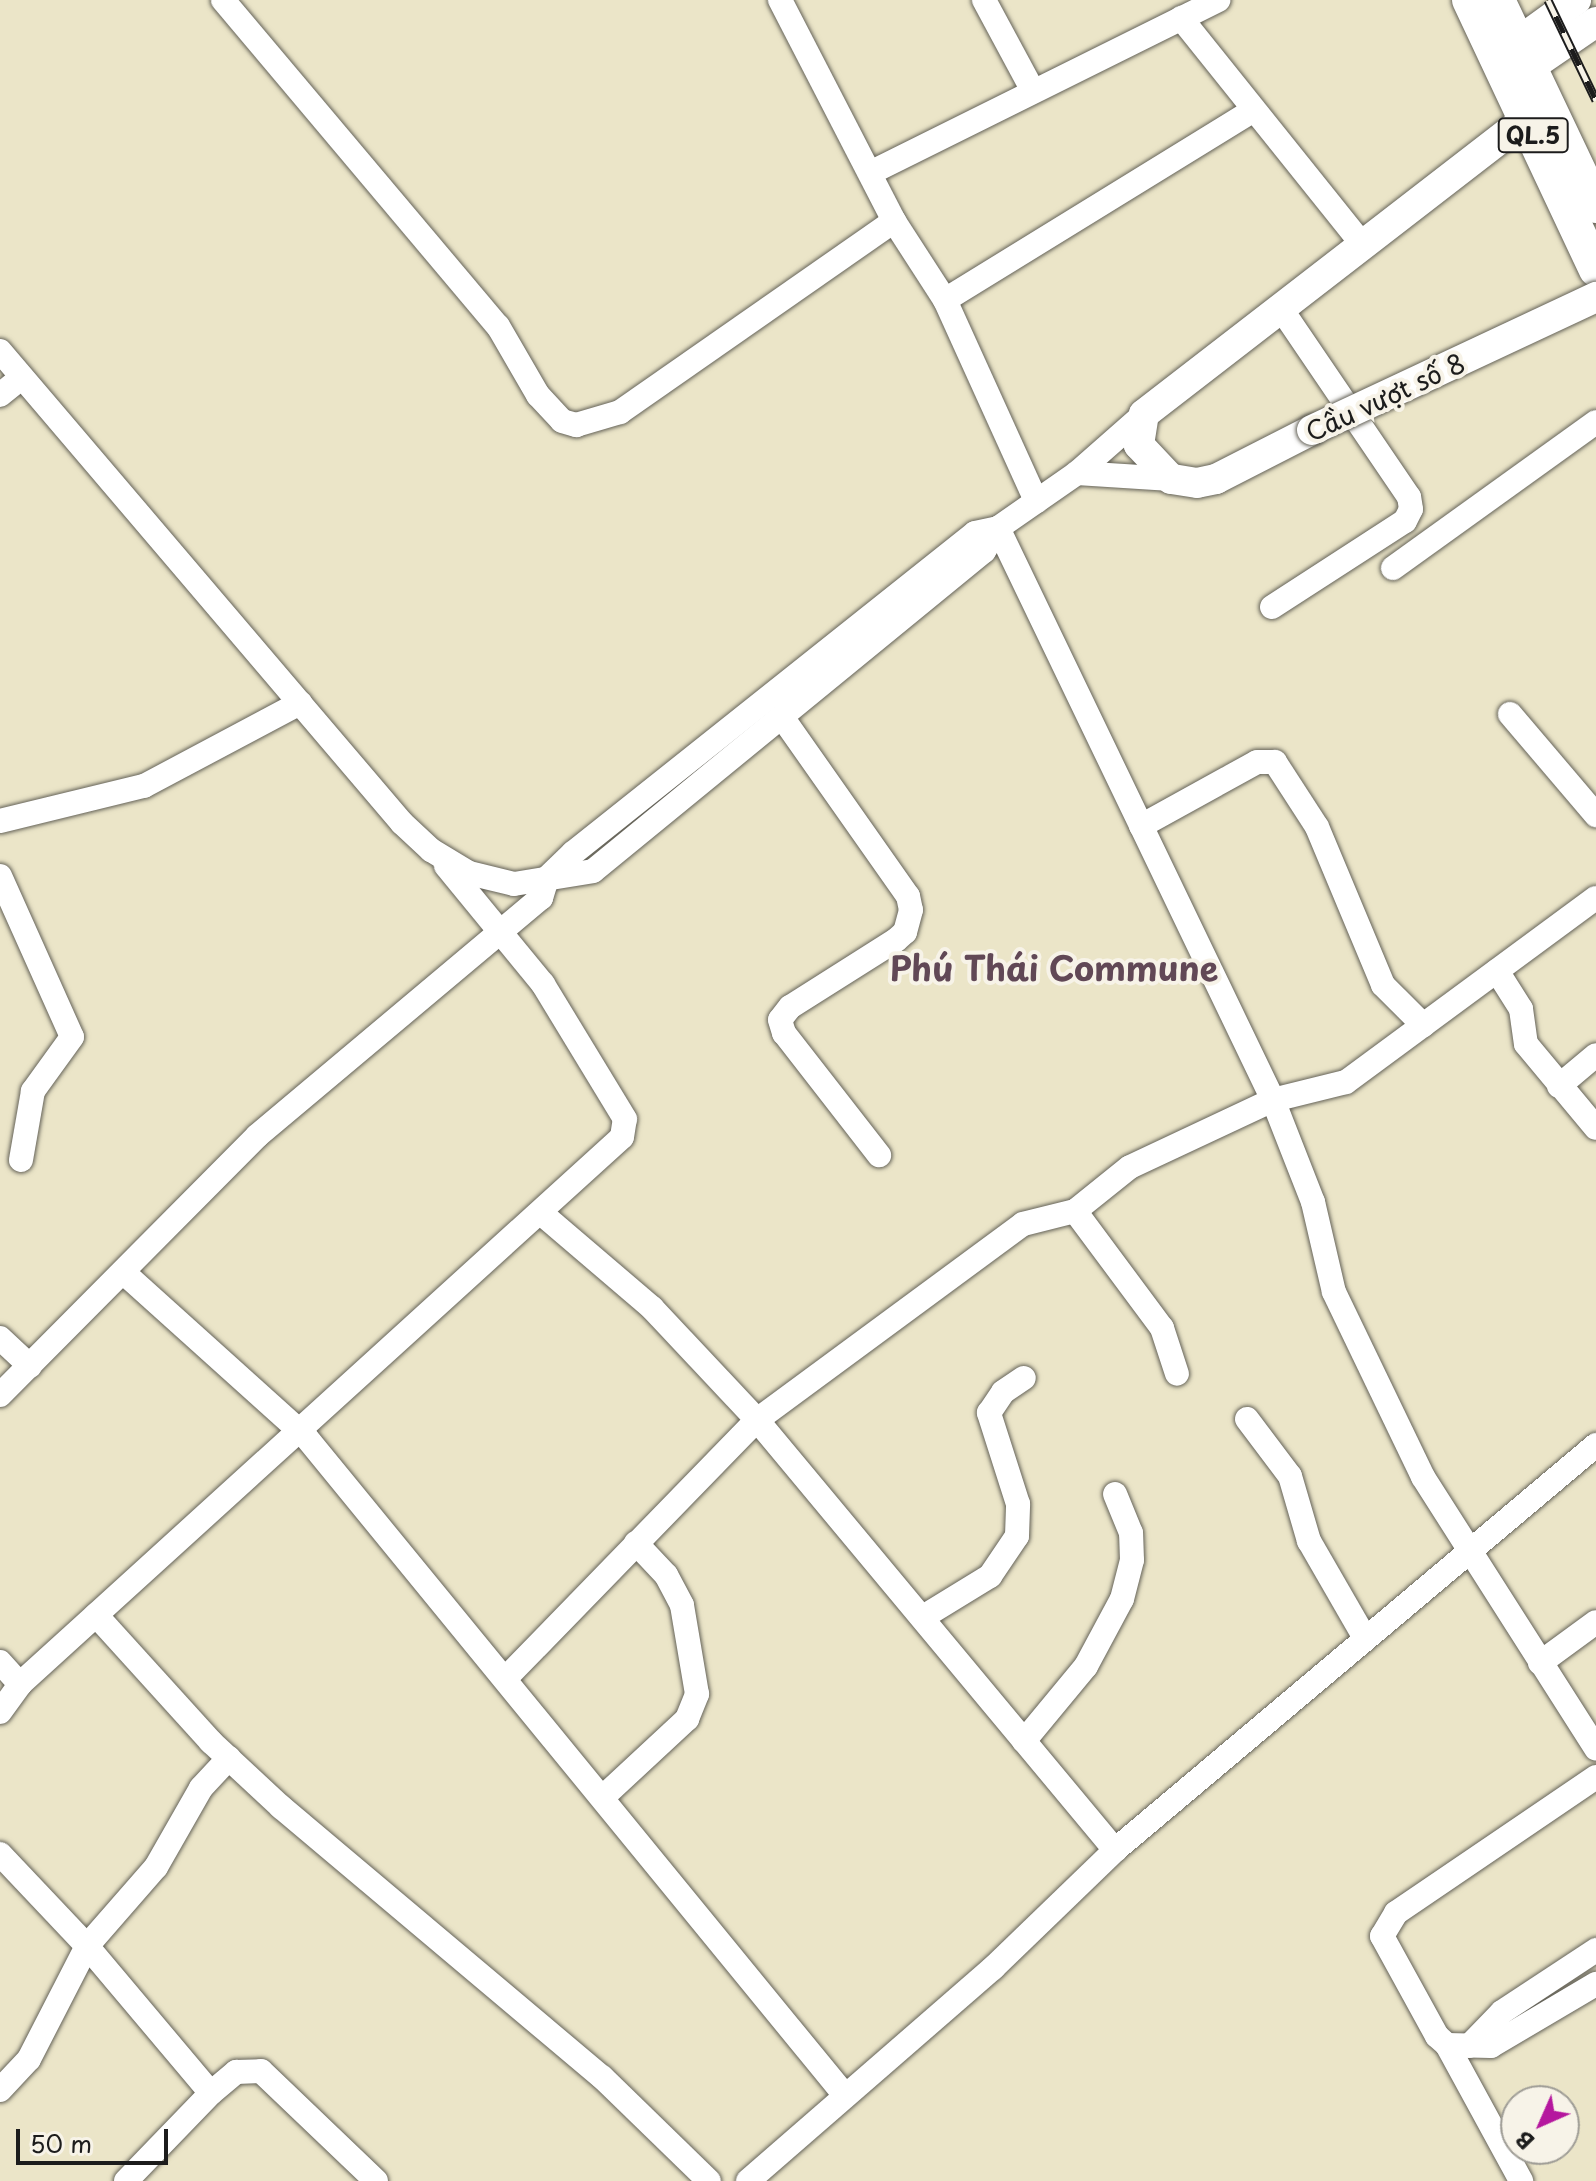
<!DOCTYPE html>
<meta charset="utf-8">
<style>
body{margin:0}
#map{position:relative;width:1596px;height:2181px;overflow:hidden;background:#ebe5c8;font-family:"Playpen Sans",sans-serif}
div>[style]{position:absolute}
.roads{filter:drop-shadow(0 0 2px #646258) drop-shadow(0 0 2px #646258)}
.minor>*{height:24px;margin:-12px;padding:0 12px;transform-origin:12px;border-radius:12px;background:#fff}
.major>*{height:30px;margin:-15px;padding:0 15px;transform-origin:15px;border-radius:15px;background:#fff}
.highway>*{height:34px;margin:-17px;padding:0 17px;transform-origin:17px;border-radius:17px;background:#fff}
.rail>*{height:9px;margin-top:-4.5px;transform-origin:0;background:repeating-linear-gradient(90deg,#f7f3e8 0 18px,#1c1c1c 0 36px);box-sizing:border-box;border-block:2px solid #1c1c1c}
.bridges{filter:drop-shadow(0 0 2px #646258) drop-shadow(0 0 2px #646258)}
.major-bridge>*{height:30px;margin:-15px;padding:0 15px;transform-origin:15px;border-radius:15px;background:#fff}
span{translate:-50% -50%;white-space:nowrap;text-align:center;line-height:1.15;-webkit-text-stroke:8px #f7f3e8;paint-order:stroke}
.shield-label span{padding:2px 6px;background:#f7f3e8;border:2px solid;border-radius:6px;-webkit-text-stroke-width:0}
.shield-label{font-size:24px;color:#1c1c1c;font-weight:700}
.street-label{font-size:26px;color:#1c1c1c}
.district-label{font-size:34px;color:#614856;font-weight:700}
.north{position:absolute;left:1500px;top:2085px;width:80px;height:80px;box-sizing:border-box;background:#f7f3e8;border:2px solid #9f9d96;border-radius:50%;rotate:225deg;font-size:22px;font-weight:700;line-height:32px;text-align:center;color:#1c1c1c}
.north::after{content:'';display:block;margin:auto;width:28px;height:36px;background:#b5179e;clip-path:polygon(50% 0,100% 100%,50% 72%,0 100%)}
.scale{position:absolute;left:16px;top:2129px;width:152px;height:36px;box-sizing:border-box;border:4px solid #1c1c1c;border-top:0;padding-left:10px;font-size:24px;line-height:28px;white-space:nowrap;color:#1c1c1c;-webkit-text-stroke:6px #f7f3e8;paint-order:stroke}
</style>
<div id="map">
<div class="roads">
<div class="minor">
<div style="left:223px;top:0;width:426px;rotate:49.9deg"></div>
<div style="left:498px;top:326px;width:80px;rotate:59.9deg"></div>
<div style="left:538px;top:395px;width:35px;rotate:47deg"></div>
<div style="left:562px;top:421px;width:15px;rotate:16deg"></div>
<div style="left:576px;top:425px;width:46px;rotate:-16.5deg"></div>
<div style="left:620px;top:412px;width:334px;rotate:-34.9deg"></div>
<div style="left:780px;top:0;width:249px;rotate:62.7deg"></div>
<div style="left:894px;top:221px;width:94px;rotate:57.2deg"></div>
<div style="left:945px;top:300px;width:221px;rotate:65.6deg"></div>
<div style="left:984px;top:0;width:103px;rotate:61.7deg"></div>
<div style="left:1181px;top:18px;width:291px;rotate:51.3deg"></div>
<div style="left:870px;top:173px;width:389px;rotate:-26.4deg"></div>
<div style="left:945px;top:300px;width:361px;rotate:-31.6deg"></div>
<div style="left:0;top:351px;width:620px;rotate:49.58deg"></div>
<div style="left:402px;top:823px;width:40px;rotate:43deg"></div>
<div style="left:431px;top:850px;width:44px;rotate:31.2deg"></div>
<div style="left:469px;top:873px;width:46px;rotate:13.7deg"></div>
<div style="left:514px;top:884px;width:80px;rotate:-9.3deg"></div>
<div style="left:593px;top:871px;width:505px;rotate:-39.3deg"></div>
<div style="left:984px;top:551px;width:27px;rotate:-59deg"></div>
<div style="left:0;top:395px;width:28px;rotate:-39deg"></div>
<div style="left:1077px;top:473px;width:94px;rotate:3.7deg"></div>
<div style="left:998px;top:528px;width:635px;rotate:64.32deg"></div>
<div style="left:1273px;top:1100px;width:110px;rotate:68.6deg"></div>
<div style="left:1313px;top:1202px;width:92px;rotate:76.9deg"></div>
<div style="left:1334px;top:1292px;width:205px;rotate:64.3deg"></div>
<div style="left:1423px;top:1477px;width:322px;rotate:57.5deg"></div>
<div style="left:1393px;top:568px;width:250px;rotate:-35.7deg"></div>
<div style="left:1272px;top:607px;width:158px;rotate:-32.9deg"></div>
<div style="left:1405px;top:521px;width:13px;rotate:-63deg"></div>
<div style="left:1411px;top:509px;width:12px;rotate:-99deg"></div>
<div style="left:1409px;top:497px;width:227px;rotate:-124.2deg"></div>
<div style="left:1510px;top:714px;width:133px;rotate:49.6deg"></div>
<div style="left:782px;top:717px;width:219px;rotate:54.9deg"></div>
<div style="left:908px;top:896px;width:14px;rotate:78deg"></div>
<div style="left:911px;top:910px;width:23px;rotate:105deg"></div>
<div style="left:905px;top:932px;width:12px;rotate:138deg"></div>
<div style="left:896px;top:940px;width:125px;rotate:147.7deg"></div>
<div style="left:790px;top:1007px;width:16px;rotate:128deg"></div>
<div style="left:780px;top:1020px;width:14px;rotate:73deg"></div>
<div style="left:784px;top:1033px;width:155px;rotate:52.1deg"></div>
<div style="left:0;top:821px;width:148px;rotate:-13.7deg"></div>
<div style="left:144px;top:786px;width:177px;rotate:-28deg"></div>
<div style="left:1141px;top:826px;width:132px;rotate:-28.9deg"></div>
<div style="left:1257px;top:762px;width:18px"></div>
<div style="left:1275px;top:762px;width:77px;rotate:57.1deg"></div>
<div style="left:1317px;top:827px;width:171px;rotate:67.3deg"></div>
<div style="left:1383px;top:985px;width:57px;rotate:45deg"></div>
<div style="left:0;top:876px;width:176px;rotate:65.9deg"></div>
<div style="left:72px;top:1037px;width:67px;rotate:125.8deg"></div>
<div style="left:33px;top:1091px;width:70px;rotate:99.9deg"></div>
<div style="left:1497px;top:971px;width:45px;rotate:57.7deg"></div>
<div style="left:1521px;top:1009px;width:35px;rotate:82deg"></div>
<div style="left:1526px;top:1044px;width:109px;rotate:50.2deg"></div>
<div style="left:1559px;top:1086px;width:48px;rotate:-40deg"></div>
<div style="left:1075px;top:1211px;width:146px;rotate:53.4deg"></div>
<div style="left:1162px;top:1328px;width:48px;rotate:71.9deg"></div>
<div style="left:542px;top:1214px;width:145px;rotate:40.5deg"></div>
<div style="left:652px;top:1308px;width:154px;rotate:46.8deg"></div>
<div style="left:757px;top:1420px;width:560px;rotate:50.22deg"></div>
<div style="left:123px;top:1272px;width:246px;rotate:42deg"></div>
<div style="left:306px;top:1437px;width:848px;rotate:50.7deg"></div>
<div style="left:0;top:1338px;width:41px;rotate:43deg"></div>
<div style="left:0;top:1395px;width:365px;rotate:-45.2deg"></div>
<div style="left:257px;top:1136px;width:371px;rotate:-40deg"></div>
<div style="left:541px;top:898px;width:21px;rotate:-73deg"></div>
<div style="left:547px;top:878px;width:36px;rotate:-44deg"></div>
<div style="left:573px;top:853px;width:514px;rotate:-38.52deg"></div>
<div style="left:975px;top:533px;width:24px;rotate:-12deg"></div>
<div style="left:998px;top:528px;width:96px;rotate:-34.8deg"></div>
<div style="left:1077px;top:473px;width:89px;rotate:-41.4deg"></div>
<div style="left:1247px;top:1419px;width:71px;rotate:53deg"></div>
<div style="left:1290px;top:1476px;width:68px;rotate:73.7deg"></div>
<div style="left:1309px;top:1541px;width:112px;rotate:60deg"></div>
<div style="left:96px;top:1615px;width:171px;rotate:47.8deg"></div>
<div style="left:211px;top:1742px;width:96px;rotate:42.9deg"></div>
<div style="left:281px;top:1807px;width:419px;rotate:40.1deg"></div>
<div style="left:602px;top:2077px;width:149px;rotate:44.2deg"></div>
<div style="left:923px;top:1617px;width:79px;rotate:-31.5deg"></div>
<div style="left:990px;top:1576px;width:48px;rotate:-56deg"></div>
<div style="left:1017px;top:1536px;width:32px;rotate:-88deg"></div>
<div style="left:1018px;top:1504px;width:96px;rotate:-107.7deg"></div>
<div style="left:989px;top:1413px;width:25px;rotate:-56deg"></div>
<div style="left:1003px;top:1392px;width:25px;rotate:-34deg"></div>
<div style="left:0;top:1662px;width:30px;rotate:48deg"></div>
<div style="left:1540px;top:1663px;width:69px;rotate:-36.2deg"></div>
<div style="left:505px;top:1679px;width:361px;rotate:-45.8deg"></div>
<div style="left:757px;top:1420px;width:330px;rotate:-36.4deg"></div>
<div style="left:1023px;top:1224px;width:54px;rotate:-14deg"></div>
<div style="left:1075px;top:1211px;width:70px;rotate:-38.7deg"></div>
<div style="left:1130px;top:1167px;width:158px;rotate:-25.1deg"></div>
<div style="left:1273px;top:1100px;width:75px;rotate:-13.9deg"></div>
<div style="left:1346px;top:1082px;width:310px;rotate:-36.4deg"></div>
<div style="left:0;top:1712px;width:34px;rotate:-54deg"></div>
<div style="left:20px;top:1684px;width:813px;rotate:-42.26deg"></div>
<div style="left:622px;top:1137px;width:18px;rotate:-81deg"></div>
<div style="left:625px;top:1119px;width:158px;rotate:-121.3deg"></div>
<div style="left:543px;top:984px;width:153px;rotate:-129.4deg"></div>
<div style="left:1024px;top:1741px;width:97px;rotate:-50.4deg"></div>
<div style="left:1086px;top:1666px;width:76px;rotate:-61.8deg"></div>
<div style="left:1122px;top:1599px;width:40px;rotate:-75.6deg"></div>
<div style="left:1132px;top:1560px;width:27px;rotate:-92deg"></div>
<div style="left:1131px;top:1533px;width:42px;rotate:-112.3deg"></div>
<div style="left:1596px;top:1777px;width:242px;rotate:145.8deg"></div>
<div style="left:1396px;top:1913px;width:27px;rotate:121deg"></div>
<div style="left:1382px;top:1936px;width:114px;rotate:61.2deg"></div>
<div style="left:1437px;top:2036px;width:13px;rotate:42deg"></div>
<div style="left:1447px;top:2045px;width:44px;rotate:1.3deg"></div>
<div style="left:1491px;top:2046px;width:122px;rotate:-30.6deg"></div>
<div style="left:603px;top:1797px;width:115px;rotate:-42.9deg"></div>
<div style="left:687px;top:1719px;width:27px;rotate:-68deg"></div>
<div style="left:697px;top:1694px;width:90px;rotate:-99.6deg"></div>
<div style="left:682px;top:1605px;width:34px;rotate:-118deg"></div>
<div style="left:666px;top:1575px;width:44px;rotate:-133.2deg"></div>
<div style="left:0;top:1854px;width:127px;rotate:46.6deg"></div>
<div style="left:87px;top:1946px;width:192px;rotate:49.9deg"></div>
<div style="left:211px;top:2093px;width:33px;rotate:-40deg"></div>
<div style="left:236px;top:2072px;width:25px;rotate:-2deg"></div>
<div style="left:261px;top:2071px;width:159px;rotate:43.7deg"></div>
<div style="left:1447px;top:2045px;width:155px;rotate:61.4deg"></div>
<div style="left:1469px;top:2046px;width:47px;rotate:-45.9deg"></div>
<div style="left:1502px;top:2012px;width:113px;rotate:-33.4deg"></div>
<div style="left:0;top:2090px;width:42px;rotate:-46.9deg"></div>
<div style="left:29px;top:2059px;width:127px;rotate:-62.8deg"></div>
<div style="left:87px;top:1946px;width:105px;rotate:-48.9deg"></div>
<div style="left:156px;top:1867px;width:91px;rotate:-60.3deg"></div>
<div style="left:201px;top:1788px;width:41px;rotate:-47deg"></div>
<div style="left:126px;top:2181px;width:122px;rotate:-46deg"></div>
<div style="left:748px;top:2181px;width:325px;rotate:-41deg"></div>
<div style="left:993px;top:1968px;width:170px;rotate:-44deg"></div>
<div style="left:1115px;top:1850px;width:629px;rotate:-40.1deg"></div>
</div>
<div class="major">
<div style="left:1500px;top:55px;width:94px;rotate:-35.9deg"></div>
<div style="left:1510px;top:81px;width:104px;rotate:-34.5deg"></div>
<div style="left:1312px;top:430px;width:108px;rotate:153deg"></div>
<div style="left:1216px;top:479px;width:19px;rotate:168deg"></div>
<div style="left:1197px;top:483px;width:26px;rotate:-171deg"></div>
<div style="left:1171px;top:479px;width:47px;rotate:-133.3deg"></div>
<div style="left:1139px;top:445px;width:31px;rotate:-81deg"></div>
<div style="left:1144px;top:414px;width:482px;rotate:-37.7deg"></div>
<div style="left:1525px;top:119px;width:23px;rotate:-29deg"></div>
</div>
<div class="highway">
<div style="left:1469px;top:0;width:298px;rotate:64.8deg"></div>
<div style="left:1498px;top:0;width:228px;rotate:64.6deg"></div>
</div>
</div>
<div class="rail">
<div style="left:1548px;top:0;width:111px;rotate:64.4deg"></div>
</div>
<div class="bridges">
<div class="major-bridge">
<div style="left:1312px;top:430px;width:314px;rotate:-25.1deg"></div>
</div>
</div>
<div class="shield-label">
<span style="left:1533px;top:135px">QL.5</span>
</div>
<div class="street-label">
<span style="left:1385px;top:397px;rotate:-25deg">Cầu vượt số 8</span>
</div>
<div class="district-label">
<span style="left:1054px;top:968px">Phú Thái Commune</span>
</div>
<div class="north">B</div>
<div class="scale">50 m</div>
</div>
